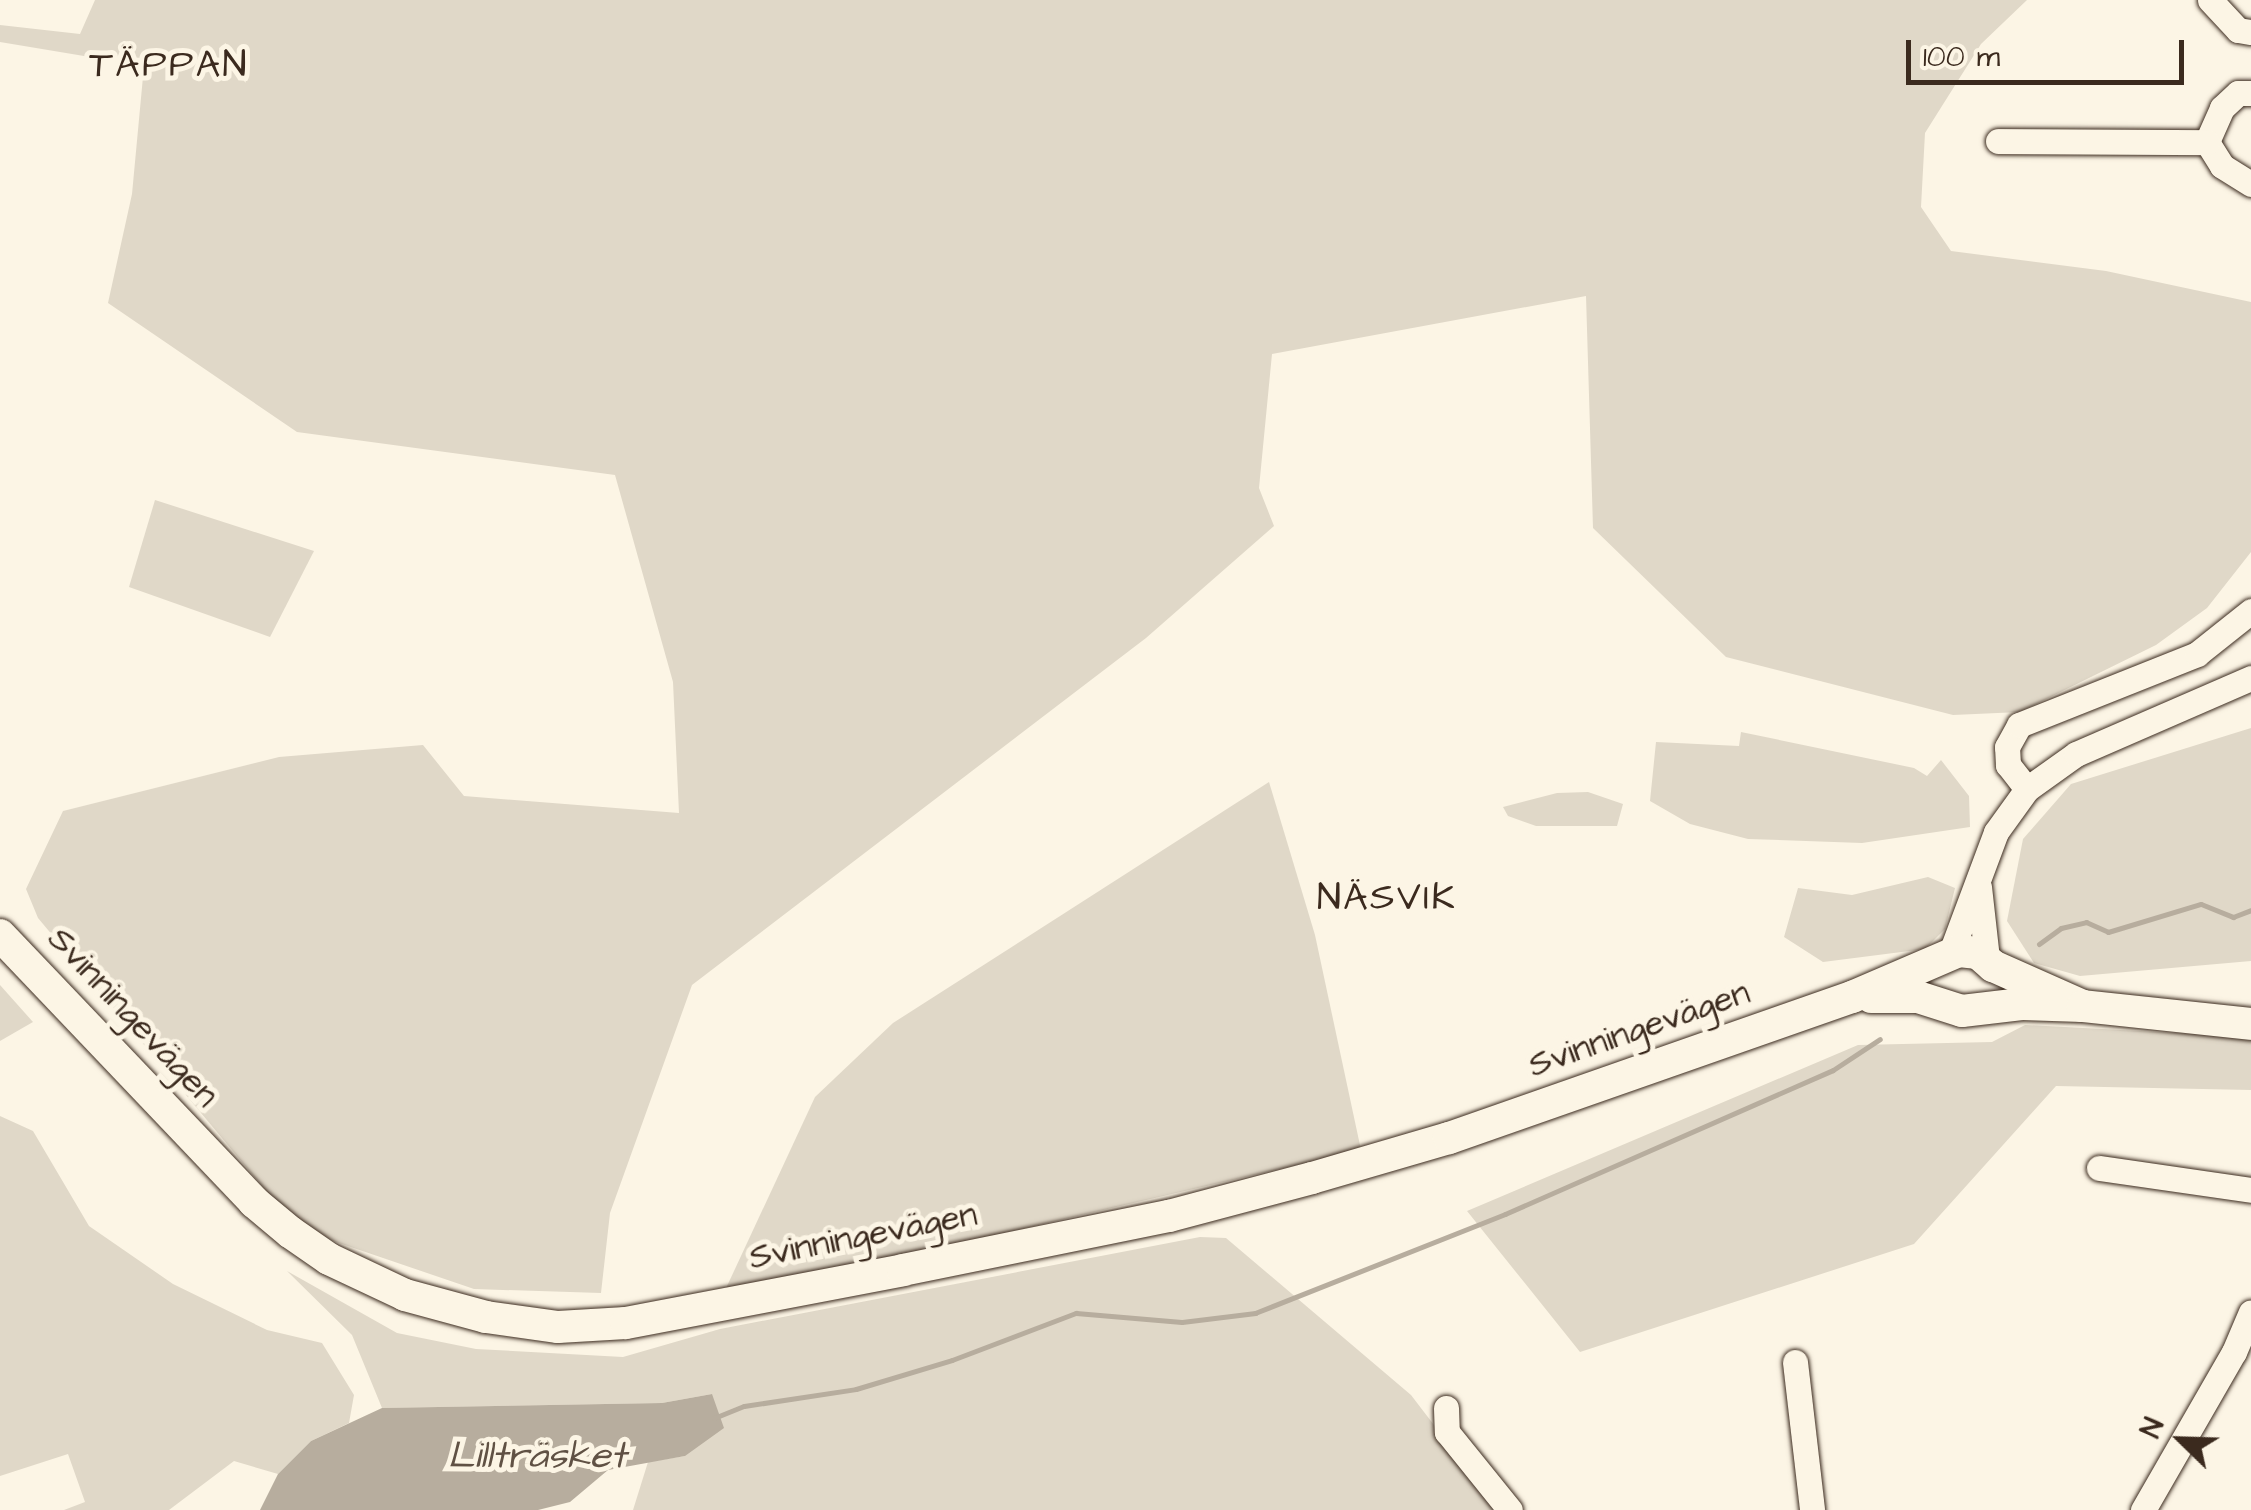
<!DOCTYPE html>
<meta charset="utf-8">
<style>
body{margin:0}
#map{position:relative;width:2251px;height:1510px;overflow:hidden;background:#fcf5e5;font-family:"Architects Daughter",sans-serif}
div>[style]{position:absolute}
.green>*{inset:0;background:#e0d8c8}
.water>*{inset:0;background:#b7ad9e}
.stream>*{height:5px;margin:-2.5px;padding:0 2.5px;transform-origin:2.5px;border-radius:2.5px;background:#b7ad9e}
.roads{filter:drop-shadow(0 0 2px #3b2a1e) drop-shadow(0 0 2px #3b2a1e)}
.minor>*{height:25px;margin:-12.5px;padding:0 12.5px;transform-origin:12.5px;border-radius:12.5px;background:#fcf5e5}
.major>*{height:32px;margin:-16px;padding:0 16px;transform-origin:16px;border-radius:16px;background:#fcf5e5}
span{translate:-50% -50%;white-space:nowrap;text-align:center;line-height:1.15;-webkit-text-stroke:10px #fcf5e5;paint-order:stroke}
.street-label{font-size:35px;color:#3b2a1e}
.neighbourhood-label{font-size:38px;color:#3b2a1e;letter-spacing:2.5px}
.water-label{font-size:38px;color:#605144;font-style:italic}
.north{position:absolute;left:2131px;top:1390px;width:100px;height:100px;-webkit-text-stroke:8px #fcf5e5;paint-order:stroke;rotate:293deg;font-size:28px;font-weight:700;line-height:40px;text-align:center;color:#3b2a1e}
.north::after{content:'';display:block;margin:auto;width:35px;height:45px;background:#3b2a1e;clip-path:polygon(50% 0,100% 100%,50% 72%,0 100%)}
.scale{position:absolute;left:1906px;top:40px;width:278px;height:45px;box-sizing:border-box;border:5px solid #3b2a1e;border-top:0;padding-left:12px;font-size:30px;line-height:35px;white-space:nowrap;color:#3b2a1e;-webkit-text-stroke:8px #fcf5e5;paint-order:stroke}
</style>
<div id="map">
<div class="green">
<div style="clip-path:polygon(95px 0,2027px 0,1981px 44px,1925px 133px,1921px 207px,1951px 251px,2106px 271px,2251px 302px,2251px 552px,2207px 608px,2156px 645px,2020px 712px,1953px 715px,1726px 657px,1593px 528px,1586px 296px,1272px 354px,1259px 488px,1274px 526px,1146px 638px,692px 985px,610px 1213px,601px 1293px,474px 1289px,298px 1229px,38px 918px,26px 889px,63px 811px,279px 757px,423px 745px,464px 796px,679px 813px,673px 682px,615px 475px,297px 432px,108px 303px,132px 194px,144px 66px,0 42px,0 25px,80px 34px)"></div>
<div style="clip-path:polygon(155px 500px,314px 551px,270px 637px,129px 587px)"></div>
<div style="clip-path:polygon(2251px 728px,2251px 961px,2080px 976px,2034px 963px,2007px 921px,2023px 839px,2071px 784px)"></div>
<div style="clip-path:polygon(1741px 732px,1914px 768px,1927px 776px,1941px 760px,1969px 796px,1970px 827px,1862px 843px,1748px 839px,1690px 824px,1650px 801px,1656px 742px,1739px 746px)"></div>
<div style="clip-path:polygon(1269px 782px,1315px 935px,1361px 1150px,721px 1299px,815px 1097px,893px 1023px)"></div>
<div style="clip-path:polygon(1588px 792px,1623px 804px,1617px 826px,1536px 826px,1508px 816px,1503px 807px,1557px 793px)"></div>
<div style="clip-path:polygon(1928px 877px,1955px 888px,1945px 929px,1925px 949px,1823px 962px,1784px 937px,1798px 888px,1852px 895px)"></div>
<div style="clip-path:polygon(0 985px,33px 1022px,0 1041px)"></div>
<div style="clip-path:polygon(2025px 1025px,2251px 1037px,2251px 1090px,2056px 1086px,1914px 1244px,1580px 1352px,1467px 1211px,1858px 1045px,1992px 1042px)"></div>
<div style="clip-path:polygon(0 1116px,33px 1131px,89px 1226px,173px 1284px,267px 1330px,322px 1343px,354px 1395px,349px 1423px,311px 1441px,278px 1474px,234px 1461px,169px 1510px,64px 1510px,85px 1502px,68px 1454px,0 1476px)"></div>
<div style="clip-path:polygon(1200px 1237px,1226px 1238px,1411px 1395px,1499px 1510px,633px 1510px,648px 1462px,685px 1456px,712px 1394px,662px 1403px,382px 1408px,352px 1335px,287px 1271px,397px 1333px,476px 1349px,623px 1357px,720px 1329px)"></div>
</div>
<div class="water">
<div style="clip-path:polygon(712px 1394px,724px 1428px,685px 1456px,608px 1470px,570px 1502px,538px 1510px,260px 1510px,278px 1474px,311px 1441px,382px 1408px,662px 1403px)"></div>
</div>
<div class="stream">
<div style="left:2039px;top:944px;width:27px;rotate:-36deg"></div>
<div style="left:2061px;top:928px;width:26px;rotate:-13deg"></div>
<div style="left:2086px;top:922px;width:24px;rotate:24deg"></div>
<div style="left:2108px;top:932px;width:97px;rotate:-16.8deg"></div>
<div style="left:2201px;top:904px;width:35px;rotate:22deg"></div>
<div style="left:2233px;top:917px;width:19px;rotate:-21deg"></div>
<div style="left:714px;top:1418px;width:32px;rotate:-22deg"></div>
<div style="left:744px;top:1406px;width:113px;rotate:-8.6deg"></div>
<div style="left:856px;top:1389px;width:100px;rotate:-16.8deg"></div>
<div style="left:952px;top:1360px;width:133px;rotate:-20.8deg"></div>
<div style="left:1076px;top:1313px;width:106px;rotate:4.9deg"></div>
<div style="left:1182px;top:1322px;width:74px;rotate:-7deg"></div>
<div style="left:1255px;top:1313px;width:269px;rotate:-21.6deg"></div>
<div style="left:1505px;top:1214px;width:358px;rotate:-23.7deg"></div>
<div style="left:1833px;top:1070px;width:56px;rotate:-33.4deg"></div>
</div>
<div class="roads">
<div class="minor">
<div style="left:2210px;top:0;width:41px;rotate:47deg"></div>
<div style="left:2238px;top:30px;width:13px;rotate:9deg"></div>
<div style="left:2251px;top:93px;width:13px;rotate:180deg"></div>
<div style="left:2238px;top:93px;width:22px;rotate:137deg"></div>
<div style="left:2222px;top:108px;width:37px;rotate:114deg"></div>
<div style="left:2207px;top:142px;width:28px;rotate:58deg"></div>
<div style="left:2222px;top:166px;width:34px;rotate:32deg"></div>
<div style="left:1998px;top:141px;width:209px;rotate:0.3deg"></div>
<div style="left:2027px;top:789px;width:31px;rotate:-128deg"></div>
<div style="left:2008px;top:765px;width:18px;rotate:-93deg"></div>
<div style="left:2007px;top:747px;width:25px;rotate:-61deg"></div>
<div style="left:2019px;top:725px;width:192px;rotate:-21.7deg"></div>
<div style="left:2197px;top:654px;width:69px;rotate:-38.5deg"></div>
<div style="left:1979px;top:887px;width:71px;rotate:83.6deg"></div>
<div style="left:1950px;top:955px;width:131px;rotate:-69.5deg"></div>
<div style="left:1996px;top:832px;width:53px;rotate:-54.2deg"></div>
<div style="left:2027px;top:789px;width:60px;rotate:-35.5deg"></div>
<div style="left:2076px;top:754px;width:191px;rotate:-23.5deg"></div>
<div style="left:2099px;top:1168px;width:154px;rotate:8.2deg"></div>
<div style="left:1795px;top:1362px;width:149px;rotate:83.4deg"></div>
<div style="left:1446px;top:1408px;width:24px;rotate:88deg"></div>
<div style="left:1447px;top:1432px;width:100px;rotate:51.1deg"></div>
<div style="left:2143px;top:1510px;width:182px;rotate:-60.1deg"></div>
<div style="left:2234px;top:1352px;width:43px;rotate:-67deg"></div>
</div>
<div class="major">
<div style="left:0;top:935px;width:369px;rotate:46.4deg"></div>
<div style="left:254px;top:1202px;width:47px;rotate:39.8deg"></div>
<div style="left:290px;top:1232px;width:47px;rotate:34.7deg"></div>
<div style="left:329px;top:1259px;width:84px;rotate:25.3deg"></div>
<div style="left:405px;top:1295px;width:84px;rotate:15.2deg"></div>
<div style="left:486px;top:1317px;width:73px;rotate:7.9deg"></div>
<div style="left:558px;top:1327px;width:68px;rotate:-3.4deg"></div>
<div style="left:626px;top:1323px;width:282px;rotate:-10.8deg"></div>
<div style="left:903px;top:1270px;width:271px;rotate:-11.5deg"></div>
<div style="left:1169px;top:1216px;width:148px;rotate:-14.9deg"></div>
<div style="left:1312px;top:1178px;width:143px;rotate:-16.3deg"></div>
<div style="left:1449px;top:1138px;width:427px;rotate:-19.3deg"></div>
<div style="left:1852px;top:997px;width:116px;rotate:-23.3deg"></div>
<div style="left:1959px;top:951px;width:19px;rotate:6deg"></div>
<div style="left:1978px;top:953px;width:20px;rotate:41deg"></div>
<div style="left:1993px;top:966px;width:98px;rotate:24deg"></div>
<div style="left:1871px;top:997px;width:47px"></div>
<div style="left:1918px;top:997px;width:46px;rotate:17.7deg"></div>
<div style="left:1962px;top:1011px;width:60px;rotate:-6.7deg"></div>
<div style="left:2022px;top:1004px;width:61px;rotate:1.9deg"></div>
<div style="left:2083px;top:1006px;width:169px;rotate:6.1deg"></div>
</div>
</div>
<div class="street-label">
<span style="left:133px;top:1017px;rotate:47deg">Svinningevägen</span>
<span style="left:1639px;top:1029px;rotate:-19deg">Svinningevägen</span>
<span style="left:863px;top:1236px;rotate:-11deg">Svinningevägen</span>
</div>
<div class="neighbourhood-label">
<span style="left:169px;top:66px">TÄPPAN</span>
<span style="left:1387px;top:899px">NÄSVIK</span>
</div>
<div class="water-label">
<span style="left:537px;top:1457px">Lillträsket</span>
</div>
<div class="north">N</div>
<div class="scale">100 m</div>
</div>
